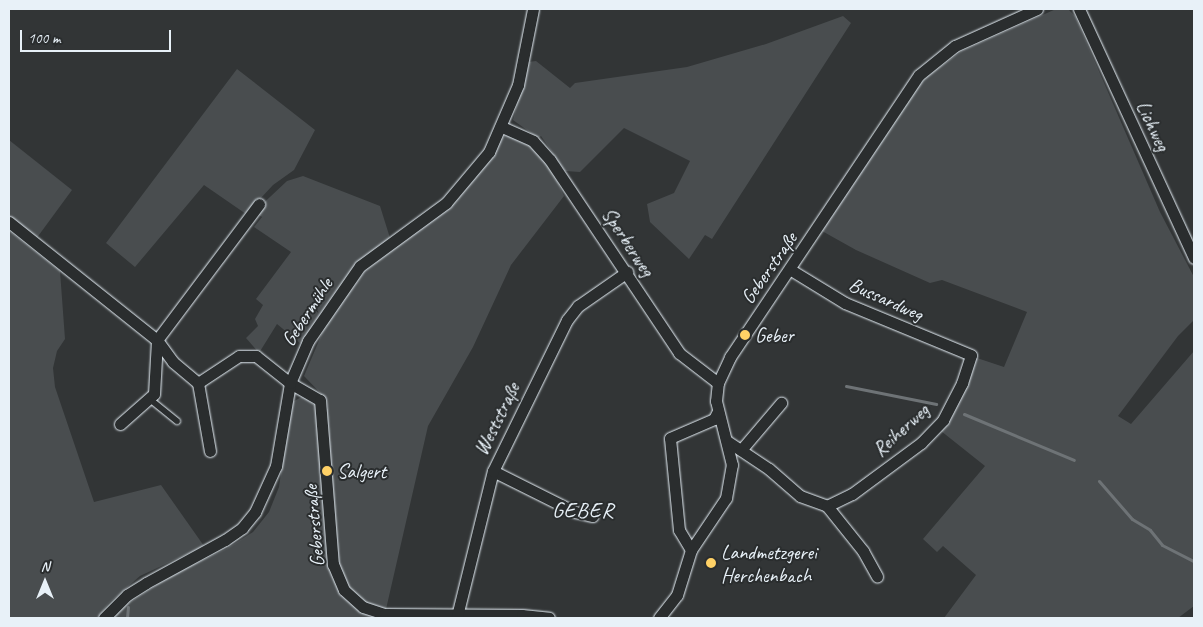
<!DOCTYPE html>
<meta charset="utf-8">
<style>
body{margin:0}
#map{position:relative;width:1203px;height:627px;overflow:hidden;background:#323536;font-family:Caveat,sans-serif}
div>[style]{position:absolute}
.green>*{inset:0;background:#494d4f}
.stream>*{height:3px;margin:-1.5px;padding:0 1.5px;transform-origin:1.5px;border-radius:1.5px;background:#6e7376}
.roads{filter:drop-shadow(0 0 1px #e8f1f8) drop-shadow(0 0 1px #e8f1f8)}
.lane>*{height:5.5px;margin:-2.75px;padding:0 2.75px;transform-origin:2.75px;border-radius:2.75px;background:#2a2d2e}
.street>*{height:11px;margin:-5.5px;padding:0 5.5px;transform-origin:5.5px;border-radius:5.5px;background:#2a2d2e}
.dots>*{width:14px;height:14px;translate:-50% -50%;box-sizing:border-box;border:2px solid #2a2d2e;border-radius:50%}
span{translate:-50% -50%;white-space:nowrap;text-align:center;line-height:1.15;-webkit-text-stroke:4px #2a2d2e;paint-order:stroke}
.street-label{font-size:20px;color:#e8f1f8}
.poi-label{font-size:20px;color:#e8f1f8}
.left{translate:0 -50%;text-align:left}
.quarter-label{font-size:22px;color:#e8f1f8;letter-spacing:1px}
.frame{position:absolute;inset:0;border:10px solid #e8f1f8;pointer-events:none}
.north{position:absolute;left:20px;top:557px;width:50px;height:50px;-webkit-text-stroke:4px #2a2d2e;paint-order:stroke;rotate:0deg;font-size:14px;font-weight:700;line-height:20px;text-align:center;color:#e8f1f8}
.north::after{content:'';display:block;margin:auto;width:18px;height:22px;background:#e8f1f8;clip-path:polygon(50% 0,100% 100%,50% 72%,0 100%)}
.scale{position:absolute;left:20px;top:30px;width:151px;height:22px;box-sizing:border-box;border:2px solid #e8f1f8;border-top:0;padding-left:6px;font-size:15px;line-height:18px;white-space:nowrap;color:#e8f1f8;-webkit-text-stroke:4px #2a2d2e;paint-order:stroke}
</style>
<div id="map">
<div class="green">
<div style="clip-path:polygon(1056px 9px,1069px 10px,1075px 16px,1160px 212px,1194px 277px,1194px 320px,1178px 336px,1118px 416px,1131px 424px,1194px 351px,1194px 606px,1178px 618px,944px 618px,976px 575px,943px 546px,937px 552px,923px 539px,985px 466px,941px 431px,943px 420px,971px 356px,1004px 367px,1027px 312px,942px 280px,930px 283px,856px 250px,822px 231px,916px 89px,928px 76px,962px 51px)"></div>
<div style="clip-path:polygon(843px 16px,851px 23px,712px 239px,705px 235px,689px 259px,650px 222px,647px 204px,674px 193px,690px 161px,624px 128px,580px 172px,565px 171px,541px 136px,538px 138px,513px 120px,528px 62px,536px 61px,570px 88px,575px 83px,687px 67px,766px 44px)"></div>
<div style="clip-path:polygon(237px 69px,315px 130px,294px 170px,273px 185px,246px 214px,204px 185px,135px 267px,106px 243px)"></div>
<div style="clip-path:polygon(509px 134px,522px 138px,548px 162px,564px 196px,511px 265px,473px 347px,428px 426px,384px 618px,114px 618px,123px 607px,172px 575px,226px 549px,253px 532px,269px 512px,279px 487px,291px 403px,303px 396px,315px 406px,328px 409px,327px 400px,304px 376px,326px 324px,365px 271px,458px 198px,502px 138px)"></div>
<div style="clip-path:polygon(9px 140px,72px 190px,36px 239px,9px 217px)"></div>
<div style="clip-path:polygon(303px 176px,380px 206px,390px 238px,350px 272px,306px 348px,277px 324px,259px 353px,246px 338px,258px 326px,255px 319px,263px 305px,256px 299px,291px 252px,254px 227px,262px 217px,254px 212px,287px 181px)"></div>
<div style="clip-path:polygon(9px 231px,60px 271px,65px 339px,57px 351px,53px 368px,55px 387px,94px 502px,161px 485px,204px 546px,140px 576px,109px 603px,97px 618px,9px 618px)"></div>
</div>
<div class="stream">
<div style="left:846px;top:386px;width:92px;rotate:11.3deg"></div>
<div style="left:964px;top:414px;width:119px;rotate:22.7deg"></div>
<div style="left:1099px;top:481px;width:50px;rotate:49deg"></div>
<div style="left:1132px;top:519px;width:21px;rotate:31deg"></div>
<div style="left:1150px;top:530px;width:19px;rotate:51deg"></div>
<div style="left:1162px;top:545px;width:36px;rotate:27deg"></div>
<div style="left:127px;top:618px;width:11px;rotate:-85deg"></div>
</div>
<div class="roads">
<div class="lane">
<div style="left:150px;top:399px;width:35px;rotate:39deg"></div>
</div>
<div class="street">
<div style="left:1079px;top:9px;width:274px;rotate:65.2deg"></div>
<div style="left:502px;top:127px;width:34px;rotate:24deg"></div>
<div style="left:533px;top:141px;width:25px;rotate:48deg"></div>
<div style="left:550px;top:160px;width:232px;rotate:56.2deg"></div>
<div style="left:679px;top:353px;width:49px;rotate:37.6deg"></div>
<div style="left:9px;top:222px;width:189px;rotate:38.6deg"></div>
<div style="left:157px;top:340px;width:27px;rotate:54deg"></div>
<div style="left:173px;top:362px;width:33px;rotate:40deg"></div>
<div style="left:198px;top:383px;width:69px;rotate:80deg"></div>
<div style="left:198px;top:383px;width:49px;rotate:-33.4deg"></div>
<div style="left:239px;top:356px;width:17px"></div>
<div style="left:256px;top:356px;width:43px;rotate:38.5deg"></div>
<div style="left:290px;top:383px;width:34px;rotate:30deg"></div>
<div style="left:320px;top:400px;width:165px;rotate:85.5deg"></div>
<div style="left:333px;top:564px;width:28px;rotate:67deg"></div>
<div style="left:344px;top:590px;width:25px;rotate:42deg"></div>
<div style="left:363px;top:607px;width:23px;rotate:18deg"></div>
<div style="left:385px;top:614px;width:137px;rotate:0.4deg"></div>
<div style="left:522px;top:615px;width:27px;rotate:6deg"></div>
<div style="left:120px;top:424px;width:45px;rotate:-41.4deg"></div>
<div style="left:154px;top:394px;width:54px;rotate:-86.8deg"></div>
<div style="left:157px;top:340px;width:170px;rotate:-53.1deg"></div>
<div style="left:727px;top:441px;width:50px;rotate:33.7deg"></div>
<div style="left:769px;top:469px;width:41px;rotate:41.1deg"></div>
<div style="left:800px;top:496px;width:29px;rotate:20deg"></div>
<div style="left:827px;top:506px;width:28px;rotate:-26deg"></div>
<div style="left:852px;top:494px;width:86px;rotate:-36.5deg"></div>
<div style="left:921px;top:443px;width:32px;rotate:-46deg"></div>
<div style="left:943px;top:420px;width:42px;rotate:-62.8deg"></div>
<div style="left:962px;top:383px;width:29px;rotate:-72deg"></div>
<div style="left:971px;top:355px;width:136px;rotate:-157.6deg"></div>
<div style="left:845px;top:303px;width:63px;rotate:-148.6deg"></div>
<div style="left:741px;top:450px;width:62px;rotate:-49.6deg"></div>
<div style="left:493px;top:471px;width:92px;rotate:26.6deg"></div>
<div style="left:575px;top:512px;width:18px;rotate:13deg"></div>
<div style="left:827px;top:506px;width:58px;rotate:51.3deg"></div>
<div style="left:863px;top:551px;width:29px;rotate:61deg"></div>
<div style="left:691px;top:550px;width:23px;rotate:-121deg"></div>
<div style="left:679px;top:530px;width:92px;rotate:-95.6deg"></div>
<div style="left:670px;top:438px;width:48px;rotate:-23.4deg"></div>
<div style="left:714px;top:419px;width:7px;rotate:-63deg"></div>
<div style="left:457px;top:616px;width:149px;rotate:-76.1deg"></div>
<div style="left:493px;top:471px;width:168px;rotate:-63.9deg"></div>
<div style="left:567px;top:320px;width:18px;rotate:-52deg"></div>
<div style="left:578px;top:306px;width:60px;rotate:-34.8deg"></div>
<div style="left:104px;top:618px;width:33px;rotate:-45deg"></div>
<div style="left:127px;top:595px;width:22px;rotate:-32deg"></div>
<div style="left:146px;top:583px;width:90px;rotate:-28.6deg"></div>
<div style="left:225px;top:540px;width:21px;rotate:-35deg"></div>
<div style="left:242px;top:528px;width:21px;rotate:-51deg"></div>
<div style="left:255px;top:512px;width:51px;rotate:-65.5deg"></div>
<div style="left:276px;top:466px;width:84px;rotate:-80.4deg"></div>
<div style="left:290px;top:383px;width:46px;rotate:-66.8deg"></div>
<div style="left:308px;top:341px;width:91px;rotate:-55.3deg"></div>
<div style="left:360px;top:266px;width:107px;rotate:-36.2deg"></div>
<div style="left:446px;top:203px;width:67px;rotate:-49.9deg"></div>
<div style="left:489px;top:152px;width:73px;rotate:-66.6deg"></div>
<div style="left:518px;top:85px;width:77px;rotate:-78.8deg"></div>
<div style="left:659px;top:618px;width:29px;rotate:-52deg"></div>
<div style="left:677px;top:595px;width:47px;rotate:-72.7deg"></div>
<div style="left:691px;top:550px;width:63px;rotate:-56.1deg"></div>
<div style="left:726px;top:498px;width:34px;rotate:-80deg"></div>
<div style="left:732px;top:465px;width:66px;rotate:-104deg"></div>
<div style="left:716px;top:401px;width:18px;rotate:-84deg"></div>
<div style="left:718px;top:383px;width:29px;rotate:-65deg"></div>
<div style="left:730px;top:357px;width:339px;rotate:-56.2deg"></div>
<div style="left:919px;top:75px;width:46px;rotate:-38.9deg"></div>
<div style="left:955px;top:46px;width:90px;rotate:-24.3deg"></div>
</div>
</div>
<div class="dots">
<div style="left:745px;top:335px;background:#ffd166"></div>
<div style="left:327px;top:471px;background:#ffd166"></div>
<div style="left:711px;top:563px;background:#ffd166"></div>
</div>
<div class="street-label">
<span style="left:1153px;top:126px;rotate:65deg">Lichweg</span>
<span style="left:628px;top:242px;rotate:56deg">Sperberweg</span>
<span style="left:769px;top:268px;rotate:-55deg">Geberstraße</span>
<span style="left:886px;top:299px;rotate:24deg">Bussardweg</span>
<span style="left:307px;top:312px;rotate:-57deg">Gebermühle</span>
<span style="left:497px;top:419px;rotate:-64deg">Weststraße</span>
<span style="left:901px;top:430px;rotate:-42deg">Reiherweg</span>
<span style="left:314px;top:526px;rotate:-95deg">Geberstraße</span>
</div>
<div class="poi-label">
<span class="left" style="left:755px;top:335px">Geber</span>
<span class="left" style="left:337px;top:471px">Salgert</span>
<span class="left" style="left:721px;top:564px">Landmetzgerei<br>Herchenbach</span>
</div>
<div class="quarter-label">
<span style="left:583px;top:511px">GEBER</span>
</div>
<div class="frame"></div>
<div class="north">N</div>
<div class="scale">100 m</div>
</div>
